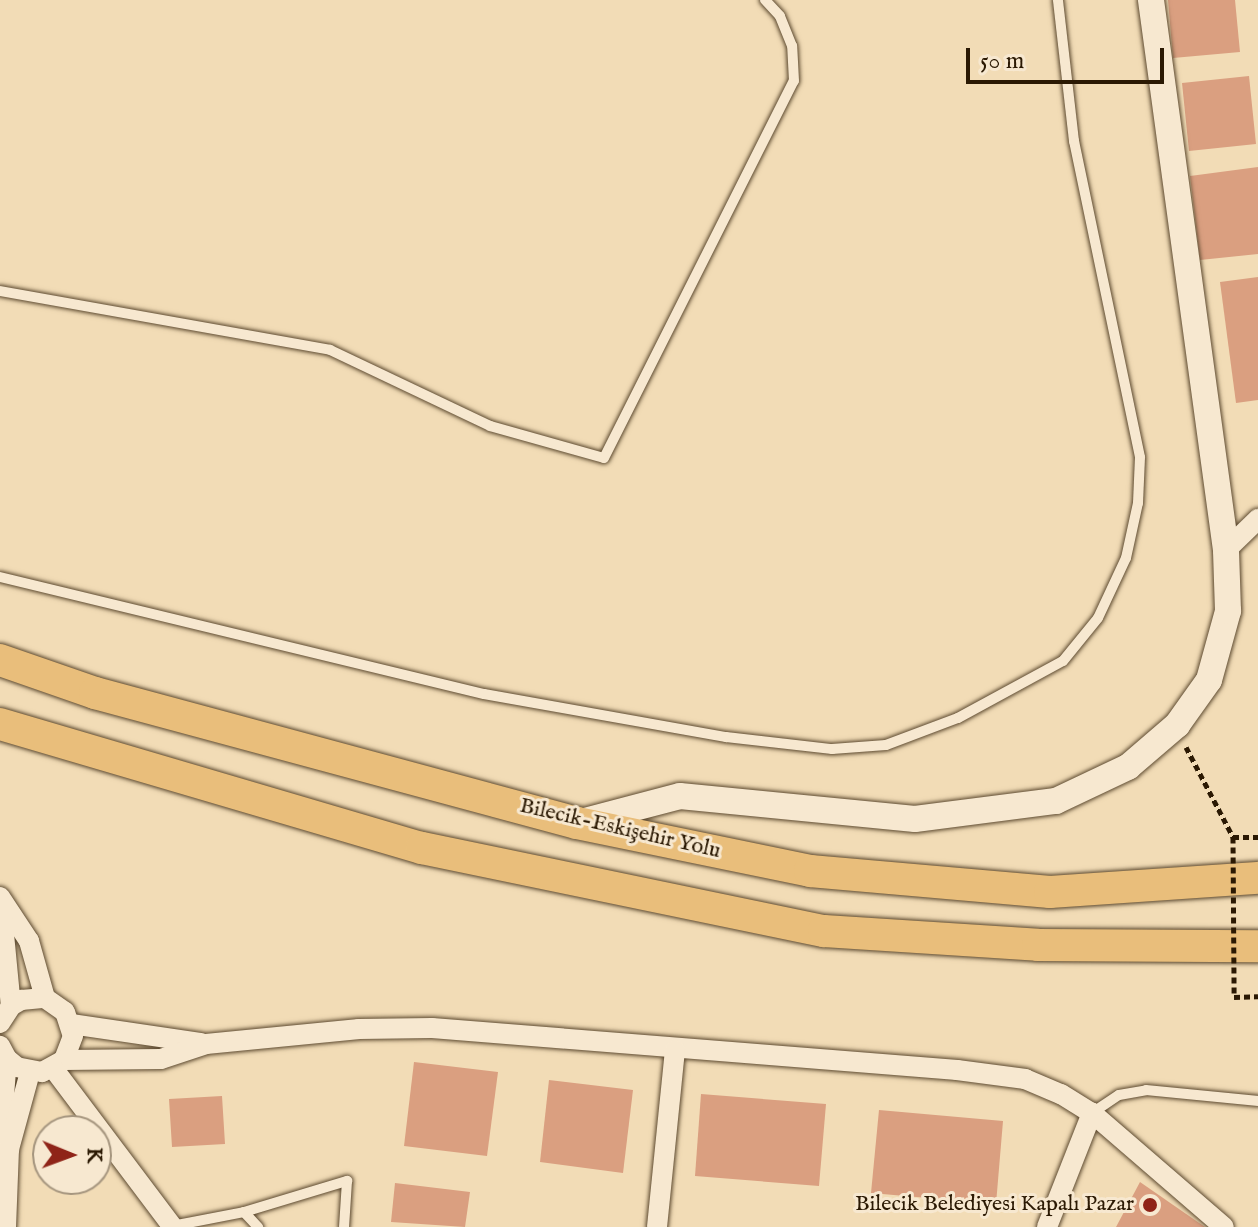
<!DOCTYPE html>
<meta charset="utf-8">
<style>
body{margin:0}
#map{position:relative;width:1258px;height:1227px;overflow:hidden;background:#f2dcb6;font-family:"IM FELL English",serif}
div>[style]{position:absolute}
.building>*{inset:0;background:#da9f80}
.path>*{height:5px;margin-top:-2.5px;transform-origin:0;background:repeating-linear-gradient(90deg,#2b1903 0 6px,transparent 0 10px)}
.roads{filter:drop-shadow(0 0 2px #5d4a30) drop-shadow(0 0 2px #5d4a30)}
.service>*{height:10px;margin:-5px;padding:0 5px;transform-origin:5px;border-radius:5px;background:#f7e8d0}
.minor>*{height:20px;margin:-10px;padding:0 10px;transform-origin:10px;border-radius:10px;background:#f7e8d0}
.tertiary>*{height:26px;margin:-13px;padding:0 13px;transform-origin:13px;border-radius:13px;background:#f7e8d0}
.primary>*{height:32px;margin:-16px;padding:0 16px;transform-origin:16px;border-radius:16px;background:#e9be7b}
.path-bridge>*{height:5px;margin-top:-2.5px;transform-origin:0;background:repeating-linear-gradient(90deg,#2b1903 0 6px,transparent 0 10px)}
.dots>*{width:22px;height:22px;translate:-50% -50%;box-sizing:border-box;border:4px solid #f7e8d0;border-radius:50%}
span{translate:-50% -50%;white-space:nowrap;text-align:center;line-height:1.15;-webkit-text-stroke:6px #f7e8d0;paint-order:stroke}
.street-label{font-size:22px;color:#2b1903}
.poi-label{font-size:22px;color:#2b1903}
.right{translate:-100% -50%;text-align:right}
.north{position:absolute;left:32px;top:1115px;width:80px;height:80px;box-sizing:border-box;background:#f7e8d0;border:2px solid #a5957e;border-radius:50%;rotate:91deg;font-size:22px;font-weight:700;line-height:32px;text-align:center;color:#2b1903}
.north::after{content:'';display:block;margin:auto;width:28px;height:36px;background:#8f2418;clip-path:polygon(50% 0,100% 100%,50% 72%,0 100%)}
.scale{position:absolute;left:966px;top:48px;width:198px;height:36px;box-sizing:border-box;border:4px solid #2b1903;border-top:0;padding-left:10px;font-size:24px;line-height:28px;white-space:nowrap;color:#2b1903;-webkit-text-stroke:6px #f7e8d0;paint-order:stroke}
</style>
<div id="map">
<div class="building">
<div style="clip-path:polygon(1168px 0,1235px 0,1240px 52px,1173px 58px)"></div>
<div style="clip-path:polygon(1249px 76px,1256px 144px,1189px 151px,1182px 83px)"></div>
<div style="clip-path:polygon(1258px 167px,1258px 254px,1200px 260px,1190px 176px)"></div>
<div style="clip-path:polygon(1258px 277px,1258px 400px,1236px 403px,1220px 282px)"></div>
<div style="clip-path:polygon(414px 1062px,498px 1072px,487px 1156px,404px 1146px)"></div>
<div style="clip-path:polygon(549px 1080px,633px 1090px,623px 1173px,540px 1162px)"></div>
<div style="clip-path:polygon(701px 1094px,826px 1104px,819px 1186px,695px 1176px)"></div>
<div style="clip-path:polygon(222px 1096px,225px 1144px,172px 1147px,169px 1099px)"></div>
<div style="clip-path:polygon(879px 1110px,1003px 1121px,996px 1204px,871px 1193px)"></div>
<div style="clip-path:polygon(1140px 1182px,1205px 1227px,1116px 1227px)"></div>
<div style="clip-path:polygon(395px 1183px,470px 1192px,465px 1227px,391px 1222px)"></div>
</div>
<div class="path">
<div style="left:1186px;top:747px;width:102px;rotate:62.4deg"></div>
<div style="left:1233px;top:837px;width:25px"></div>
<div style="left:1234px;top:997px;width:24px;rotate:-2deg"></div>
</div>
<div class="roads">
<div class="service">
<div style="left:0;top:291px;width:335px;rotate:10.1deg"></div>
<div style="left:330px;top:350px;width:177px;rotate:25.4deg"></div>
<div style="left:490px;top:426px;width:118px;rotate:15.7deg"></div>
<div style="left:604px;top:458px;width:422px;rotate:-63.3deg"></div>
<div style="left:794px;top:81px;width:35px;rotate:-93deg"></div>
<div style="left:792px;top:46px;width:32px;rotate:-112deg"></div>
<div style="left:780px;top:16px;width:22px;rotate:-133deg"></div>
<div style="left:0;top:577px;width:498px;rotate:13.6deg"></div>
<div style="left:484px;top:694px;width:246px;rotate:10.1deg"></div>
<div style="left:726px;top:737px;width:107px;rotate:6.5deg"></div>
<div style="left:832px;top:749px;width:54px;rotate:-4.2deg"></div>
<div style="left:886px;top:745px;width:77px;rotate:-20.6deg"></div>
<div style="left:958px;top:718px;width:119px;rotate:-28.5deg"></div>
<div style="left:1063px;top:661px;width:55px;rotate:-50.9deg"></div>
<div style="left:1098px;top:618px;width:66px;rotate:-65deg"></div>
<div style="left:1126px;top:558px;width:56px;rotate:-77.7deg"></div>
<div style="left:1138px;top:503px;width:46px;rotate:-87.5deg"></div>
<div style="left:1140px;top:457px;width:323px;rotate:-101.8deg"></div>
<div style="left:1074px;top:141px;width:142px;rotate:-96.5deg"></div>
<div style="left:1092px;top:1113px;width:32px;rotate:-34deg"></div>
<div style="left:1119px;top:1095px;width:27px;rotate:-10deg"></div>
<div style="left:1146px;top:1090px;width:113px;rotate:5.6deg"></div>
<div style="left:244px;top:1212px;width:21px;rotate:47deg"></div>
<div style="left:172px;top:1226px;width:73px;rotate:-11deg"></div>
<div style="left:244px;top:1212px;width:108px;rotate:-16.8deg"></div>
<div style="left:347px;top:1181px;width:46px;rotate:93.7deg"></div>
</div>
<div class="minor">
<div style="left:1226px;top:550px;width:45px;rotate:-44.1deg"></div>
<div style="left:0;top:897px;width:53px;rotate:56.6deg"></div>
<div style="left:29px;top:941px;width:59px;rotate:74.3deg"></div>
<div style="left:1px;top:903px;width:103px;rotate:84.5deg"></div>
<div style="left:0;top:1023px;width:20px;rotate:-57deg"></div>
<div style="left:11px;top:1006px;width:12px;rotate:-31deg"></div>
<div style="left:21px;top:1000px;width:24px;rotate:-5deg"></div>
<div style="left:45px;top:998px;width:24px;rotate:35deg"></div>
<div style="left:65px;top:1012px;width:25px;rotate:72deg"></div>
<div style="left:73px;top:1036px;width:26px;rotate:111deg"></div>
<div style="left:64px;top:1060px;width:25px;rotate:151deg"></div>
<div style="left:42px;top:1072px;width:25px;rotate:-169deg"></div>
<div style="left:17px;top:1067px;width:13px;rotate:-141deg"></div>
<div style="left:7px;top:1059px;width:15px;rotate:-118deg"></div>
<div style="left:71px;top:1024px;width:132px;rotate:8.3deg"></div>
<div style="left:7px;top:1059px;width:61px;rotate:94.7deg"></div>
<div style="left:2px;top:1120px;width:30px;rotate:76deg"></div>
<div style="left:64px;top:1060px;width:97px;rotate:-0.6deg"></div>
<div style="left:161px;top:1059px;width:47px;rotate:-18.4deg"></div>
<div style="left:206px;top:1044px;width:154px;rotate:-5.6deg"></div>
<div style="left:359px;top:1029px;width:73px;rotate:-0.8deg"></div>
<div style="left:432px;top:1028px;width:527px;rotate:4.57deg"></div>
<div style="left:957px;top:1070px;width:69px;rotate:7.5deg"></div>
<div style="left:1025px;top:1079px;width:39px;rotate:23deg"></div>
<div style="left:1061px;top:1094px;width:36px;rotate:32deg"></div>
<div style="left:1092px;top:1113px;width:174px;rotate:40.8deg"></div>
<div style="left:53px;top:1068px;width:199px;rotate:53deg"></div>
<div style="left:6px;top:1227px;width:78px;rotate:-87.8deg"></div>
<div style="left:9px;top:1149px;width:80px;rotate:-74.7deg"></div>
<div style="left:657px;top:1227px;width:178px;rotate:-84.2deg"></div>
<div style="left:1047px;top:1227px;width:123px;rotate:-68.5deg"></div>
</div>
<div class="tertiary">
<div style="left:577px;top:823px;width:106px;rotate:-14.7deg"></div>
<div style="left:680px;top:796px;width:236px;rotate:5.6deg"></div>
<div style="left:915px;top:819px;width:142px;rotate:-7.3deg"></div>
<div style="left:1056px;top:801px;width:80px;rotate:-25.3deg"></div>
<div style="left:1128px;top:767px;width:65px;rotate:-40.6deg"></div>
<div style="left:1177px;top:725px;width:55px;rotate:-54.6deg"></div>
<div style="left:1209px;top:680px;width:72px;rotate:-74.6deg"></div>
<div style="left:1228px;top:611px;width:61px;rotate:-91.9deg"></div>
<div style="left:1226px;top:550px;width:555px;rotate:-97.77deg"></div>
</div>
<div class="primary">
<div style="left:0;top:660px;width:101px;rotate:19.2deg"></div>
<div style="left:95px;top:693px;width:499px;rotate:15.1deg"></div>
<div style="left:577px;top:823px;width:238px;rotate:11.6deg"></div>
<div style="left:810px;top:871px;width:241px;rotate:5deg"></div>
<div style="left:1050px;top:892px;width:208px;rotate:-3.9deg"></div>
<div style="left:0;top:724px;width:440px;rotate:16.4deg"></div>
<div style="left:422px;top:848px;width:410px;rotate:11.7deg"></div>
<div style="left:824px;top:931px;width:214px;rotate:3.7deg"></div>
<div style="left:1038px;top:945px;width:220px;rotate:0.3deg"></div>
</div>
</div>
<div class="path-bridge">
<div style="left:1233px;top:837px;width:160px;rotate:89.6deg"></div>
</div>
<div class="dots">
<div style="left:1150px;top:1205px;background:#8f2418"></div>
</div>
<div class="street-label">
<span style="left:620px;top:829px;rotate:13deg">Bilecik-Eskişehir Yolu</span>
</div>
<div class="poi-label">
<span class="right" style="left:1134px;top:1205px">Bilecik Belediyesi Kapalı Pazar</span>
</div>
<div class="north">K</div>
<div class="scale">50 m</div>
</div>
